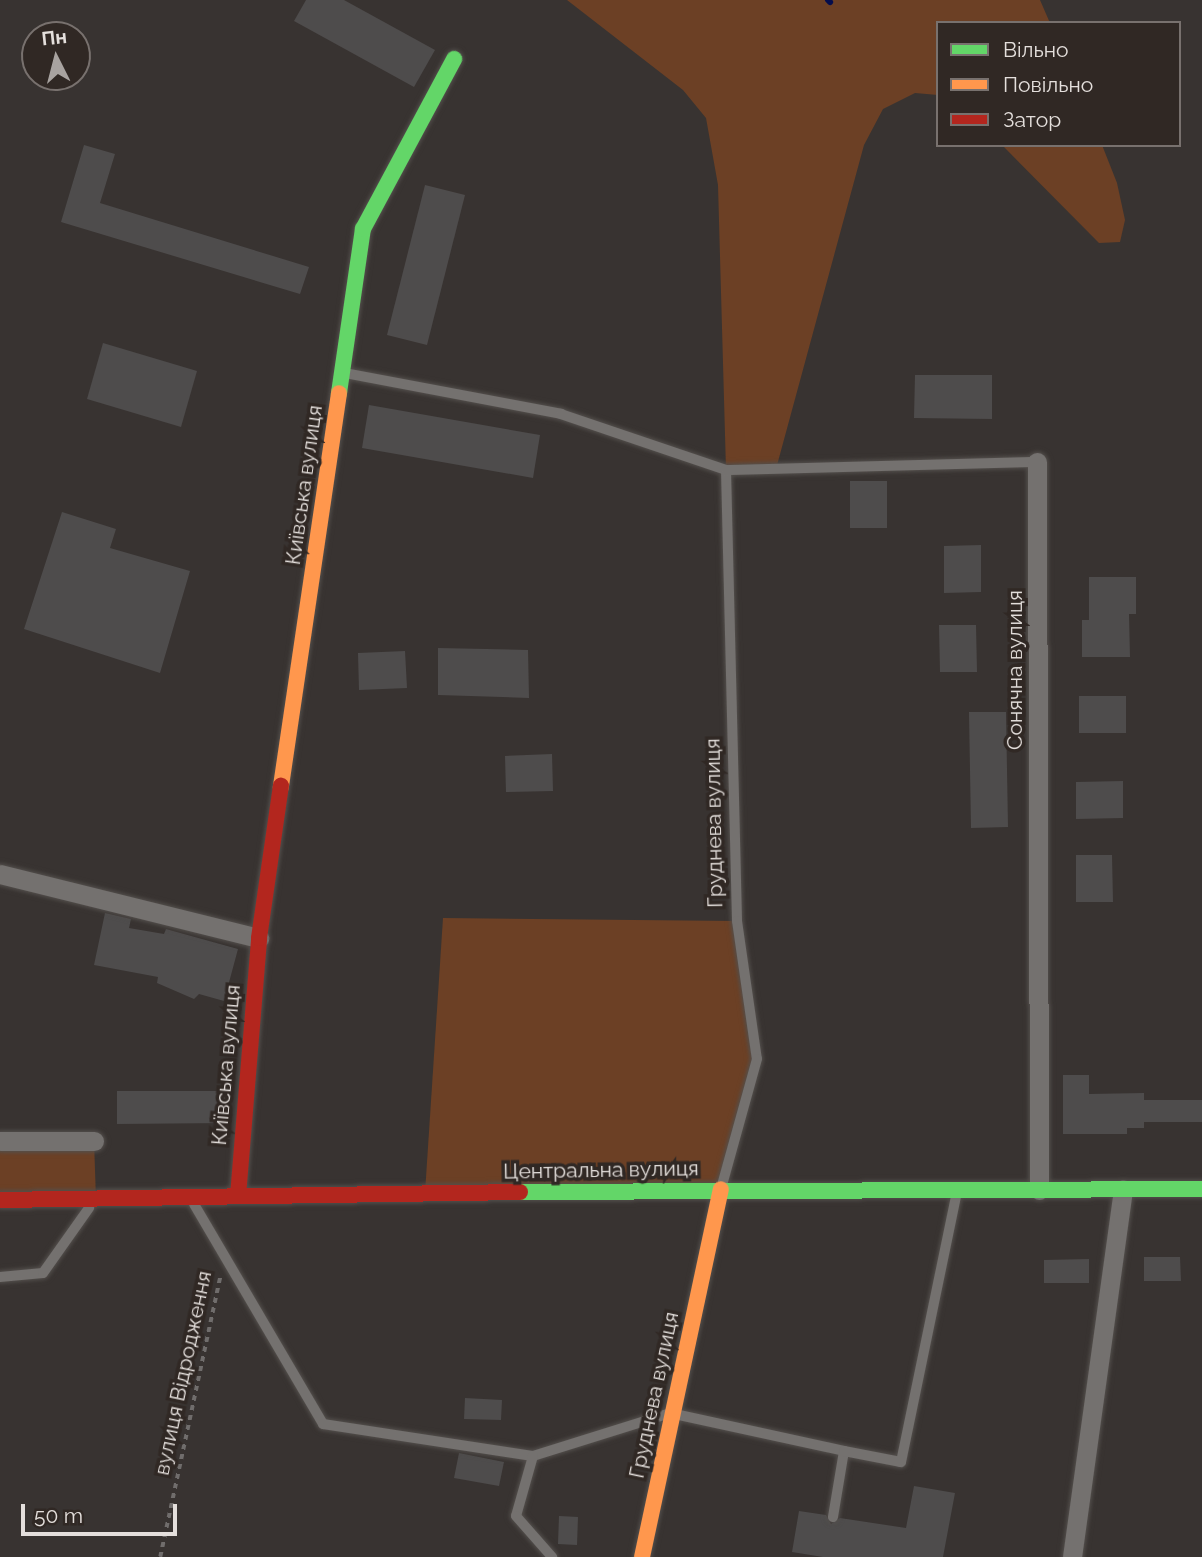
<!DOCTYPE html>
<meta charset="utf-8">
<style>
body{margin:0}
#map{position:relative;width:1202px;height:1557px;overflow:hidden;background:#383331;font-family:Raleway,sans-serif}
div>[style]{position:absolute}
.green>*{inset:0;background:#6c4025}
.stream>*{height:6px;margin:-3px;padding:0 3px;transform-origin:3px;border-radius:3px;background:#050d4c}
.building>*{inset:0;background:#4e4c4c}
.path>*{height:3.5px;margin-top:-1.75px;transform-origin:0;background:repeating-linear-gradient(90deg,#706d6c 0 5px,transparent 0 10px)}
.roads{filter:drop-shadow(0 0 2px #534f4c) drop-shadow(0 0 2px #534f4c)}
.lane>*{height:10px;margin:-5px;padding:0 5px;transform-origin:5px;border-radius:5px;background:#74716f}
.street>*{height:19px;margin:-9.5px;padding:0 9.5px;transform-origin:9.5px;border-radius:9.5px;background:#74716f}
.fast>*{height:16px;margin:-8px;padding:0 8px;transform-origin:8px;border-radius:8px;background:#63d668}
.slow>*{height:16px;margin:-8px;padding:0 8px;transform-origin:8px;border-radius:8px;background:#ff974d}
.jam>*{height:16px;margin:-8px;padding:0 8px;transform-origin:8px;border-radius:8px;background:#b3261e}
span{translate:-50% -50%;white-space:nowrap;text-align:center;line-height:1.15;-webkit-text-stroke:7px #302824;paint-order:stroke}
.street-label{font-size:21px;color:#e4dfdc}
.legend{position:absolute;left:936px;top:21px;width:245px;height:126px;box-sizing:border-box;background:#302824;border:2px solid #78716e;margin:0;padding:9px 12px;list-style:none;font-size:21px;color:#e4dfdc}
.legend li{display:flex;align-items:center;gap:14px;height:35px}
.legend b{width:35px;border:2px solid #78716e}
.north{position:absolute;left:21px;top:21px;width:70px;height:70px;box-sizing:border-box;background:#302824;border:2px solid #78716e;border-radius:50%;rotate:354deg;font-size:19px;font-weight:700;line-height:28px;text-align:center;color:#e4dfdc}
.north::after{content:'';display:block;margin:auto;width:24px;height:32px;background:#a8a3a0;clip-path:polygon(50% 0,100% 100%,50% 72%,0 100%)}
.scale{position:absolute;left:21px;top:1504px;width:156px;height:32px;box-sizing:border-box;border:4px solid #e4dfdc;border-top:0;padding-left:9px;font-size:21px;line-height:24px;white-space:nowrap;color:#e4dfdc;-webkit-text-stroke:5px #302824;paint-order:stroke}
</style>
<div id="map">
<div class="green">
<div style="clip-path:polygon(567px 0,1040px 0,1050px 23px,938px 23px,938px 95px,915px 93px,883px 109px,864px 145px,776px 469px,726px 470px,718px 185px,706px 118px,683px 90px)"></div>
<div style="clip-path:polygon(1002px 145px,1102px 145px,1117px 183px,1125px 220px,1120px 242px,1099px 243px)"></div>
<div style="clip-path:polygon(443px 918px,737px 921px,757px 1059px,721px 1189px,425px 1193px)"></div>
<div style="clip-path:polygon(0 1141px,94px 1141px,96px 1199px,0 1200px)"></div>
</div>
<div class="stream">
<div style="left:828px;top:0;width:3px;rotate:45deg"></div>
</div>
<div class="building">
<div style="clip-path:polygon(306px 0,344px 0,435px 50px,414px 87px,294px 21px)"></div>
<div style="clip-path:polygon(84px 145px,115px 154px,100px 203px,309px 267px,300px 294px,61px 222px)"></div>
<div style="clip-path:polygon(425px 185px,465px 195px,427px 345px,387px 335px)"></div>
<div style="clip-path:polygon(103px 343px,197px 371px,181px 427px,87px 399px)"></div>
<div style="clip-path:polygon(915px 375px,992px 375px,992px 419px,914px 418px)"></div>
<div style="clip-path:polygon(369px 405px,540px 435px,533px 478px,362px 448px)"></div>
<div style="clip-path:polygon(850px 481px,887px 481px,887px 528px,850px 528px)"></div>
<div style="clip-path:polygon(62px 512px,116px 529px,110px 548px,190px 571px,160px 673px,24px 629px)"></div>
<div style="clip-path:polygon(981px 545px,981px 592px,944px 593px,944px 546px)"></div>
<div style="clip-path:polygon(1089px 577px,1136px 577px,1136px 614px,1129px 614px,1130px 657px,1082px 657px,1082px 620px,1089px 620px)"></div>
<div style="clip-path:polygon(939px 625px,976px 625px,977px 672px,940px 672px)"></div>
<div style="clip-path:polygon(438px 648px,528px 650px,529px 698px,438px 695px)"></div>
<div style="clip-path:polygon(405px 651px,407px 688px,359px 690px,358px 653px)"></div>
<div style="clip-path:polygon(1079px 696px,1126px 696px,1126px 733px,1079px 733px)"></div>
<div style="clip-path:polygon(969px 712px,1006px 712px,1008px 827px,971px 828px)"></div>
<div style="clip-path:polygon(552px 754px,553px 791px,506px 792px,505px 756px)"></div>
<div style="clip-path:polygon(1123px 781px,1123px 818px,1076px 819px,1076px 782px)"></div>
<div style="clip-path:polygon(1076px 855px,1112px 855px,1113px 902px,1076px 902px)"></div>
<div style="clip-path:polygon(105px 913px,131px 919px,129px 928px,164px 934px,166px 929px,238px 949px,224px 1001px,199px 994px,194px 999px,157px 983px,158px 977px,94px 965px)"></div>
<div style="clip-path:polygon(1063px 1075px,1089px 1075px,1089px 1094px,1144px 1093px,1144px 1100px,1202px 1100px,1202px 1122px,1144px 1122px,1144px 1128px,1127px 1128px,1127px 1134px,1063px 1134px)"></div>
<div style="clip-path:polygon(117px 1091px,230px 1091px,227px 1123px,117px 1124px)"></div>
<div style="clip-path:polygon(1144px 1257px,1180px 1257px,1181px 1281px,1144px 1281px)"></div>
<div style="clip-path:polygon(1089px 1259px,1089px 1283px,1044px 1283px,1044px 1260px)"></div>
<div style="clip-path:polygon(465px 1398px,502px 1400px,501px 1420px,464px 1419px)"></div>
<div style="clip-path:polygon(459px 1453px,504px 1462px,499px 1486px,454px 1478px)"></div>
<div style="clip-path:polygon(914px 1486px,955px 1493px,943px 1557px,823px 1557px,792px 1552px,799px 1511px,826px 1515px,831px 1524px,840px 1518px,906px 1528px)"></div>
<div style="clip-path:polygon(559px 1516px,578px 1517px,577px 1545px,558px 1544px)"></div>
</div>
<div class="path">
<div style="left:160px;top:1557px;width:286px;rotate:-77.9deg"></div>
</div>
<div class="roads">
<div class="lane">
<div style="left:345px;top:373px;width:220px;rotate:10.7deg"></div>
<div style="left:561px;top:414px;width:174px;rotate:18.7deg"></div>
<div style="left:726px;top:470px;width:451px;rotate:88.6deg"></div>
<div style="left:737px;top:921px;width:139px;rotate:81.8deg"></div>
<div style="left:757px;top:1059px;width:128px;rotate:105.5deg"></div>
<div style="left:726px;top:470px;width:311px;rotate:-1.5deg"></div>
<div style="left:194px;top:1204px;width:255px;rotate:59.6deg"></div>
<div style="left:323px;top:1424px;width:212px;rotate:8.7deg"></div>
<div style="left:533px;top:1456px;width:144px;rotate:-17.4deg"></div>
<div style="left:670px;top:1413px;width:178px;rotate:12.3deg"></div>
<div style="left:844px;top:1451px;width:67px;rotate:99.5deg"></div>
<div style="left:0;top:1277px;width:43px;rotate:-5.3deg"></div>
<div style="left:43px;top:1273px;width:80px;rotate:-54.7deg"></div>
<div style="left:844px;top:1451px;width:58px;rotate:10.9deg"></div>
<div style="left:901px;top:1462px;width:272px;rotate:-78.3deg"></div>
<div style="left:533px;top:1456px;width:62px;rotate:105.8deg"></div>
<div style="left:516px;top:1516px;width:55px;rotate:48.7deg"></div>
</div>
<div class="street">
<div style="left:1037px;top:462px;width:728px;rotate:89.84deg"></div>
<div style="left:0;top:874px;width:267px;rotate:13.9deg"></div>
<div style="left:0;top:1141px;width:94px"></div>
<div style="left:1072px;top:1557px;width:371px;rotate:-82.1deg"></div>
</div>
<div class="fast">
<div style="left:339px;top:393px;width:166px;rotate:-81.7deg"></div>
<div style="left:363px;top:229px;width:193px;rotate:-61.8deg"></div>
<div style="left:520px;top:1192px;width:682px;rotate:-0.25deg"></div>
</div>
<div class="slow">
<div style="left:281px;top:786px;width:397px;rotate:-81.6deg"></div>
<div style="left:642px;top:1557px;width:376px;rotate:-77.9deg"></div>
</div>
<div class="jam">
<div style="left:238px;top:1196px;width:259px;rotate:-85.3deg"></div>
<div style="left:259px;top:938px;width:154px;rotate:-81.8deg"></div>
<div style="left:0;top:1200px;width:520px;rotate:-0.88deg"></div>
</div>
</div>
<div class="street-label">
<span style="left:304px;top:485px;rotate:-82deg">Київська вулиця</span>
<span style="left:1015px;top:670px;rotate:-90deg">Сонячна вулиця</span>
<span style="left:714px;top:823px;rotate:-91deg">Груднева вулиця</span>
<span style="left:226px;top:1065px;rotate:-85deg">Київська вулиця</span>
<span style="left:601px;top:1170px;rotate:-1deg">Центральна вулиця</span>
<span style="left:183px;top:1373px;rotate:-78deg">вулиця Відродження</span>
<span style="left:654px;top:1395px;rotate:-78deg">Груднева вулиця</span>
</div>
<ul class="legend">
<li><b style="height:9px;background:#63d668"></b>Вільно</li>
<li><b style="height:9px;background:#ff974d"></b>Повільно</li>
<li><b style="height:9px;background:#b3261e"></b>Затор</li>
</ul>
<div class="north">Пн</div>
<div class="scale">50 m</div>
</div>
